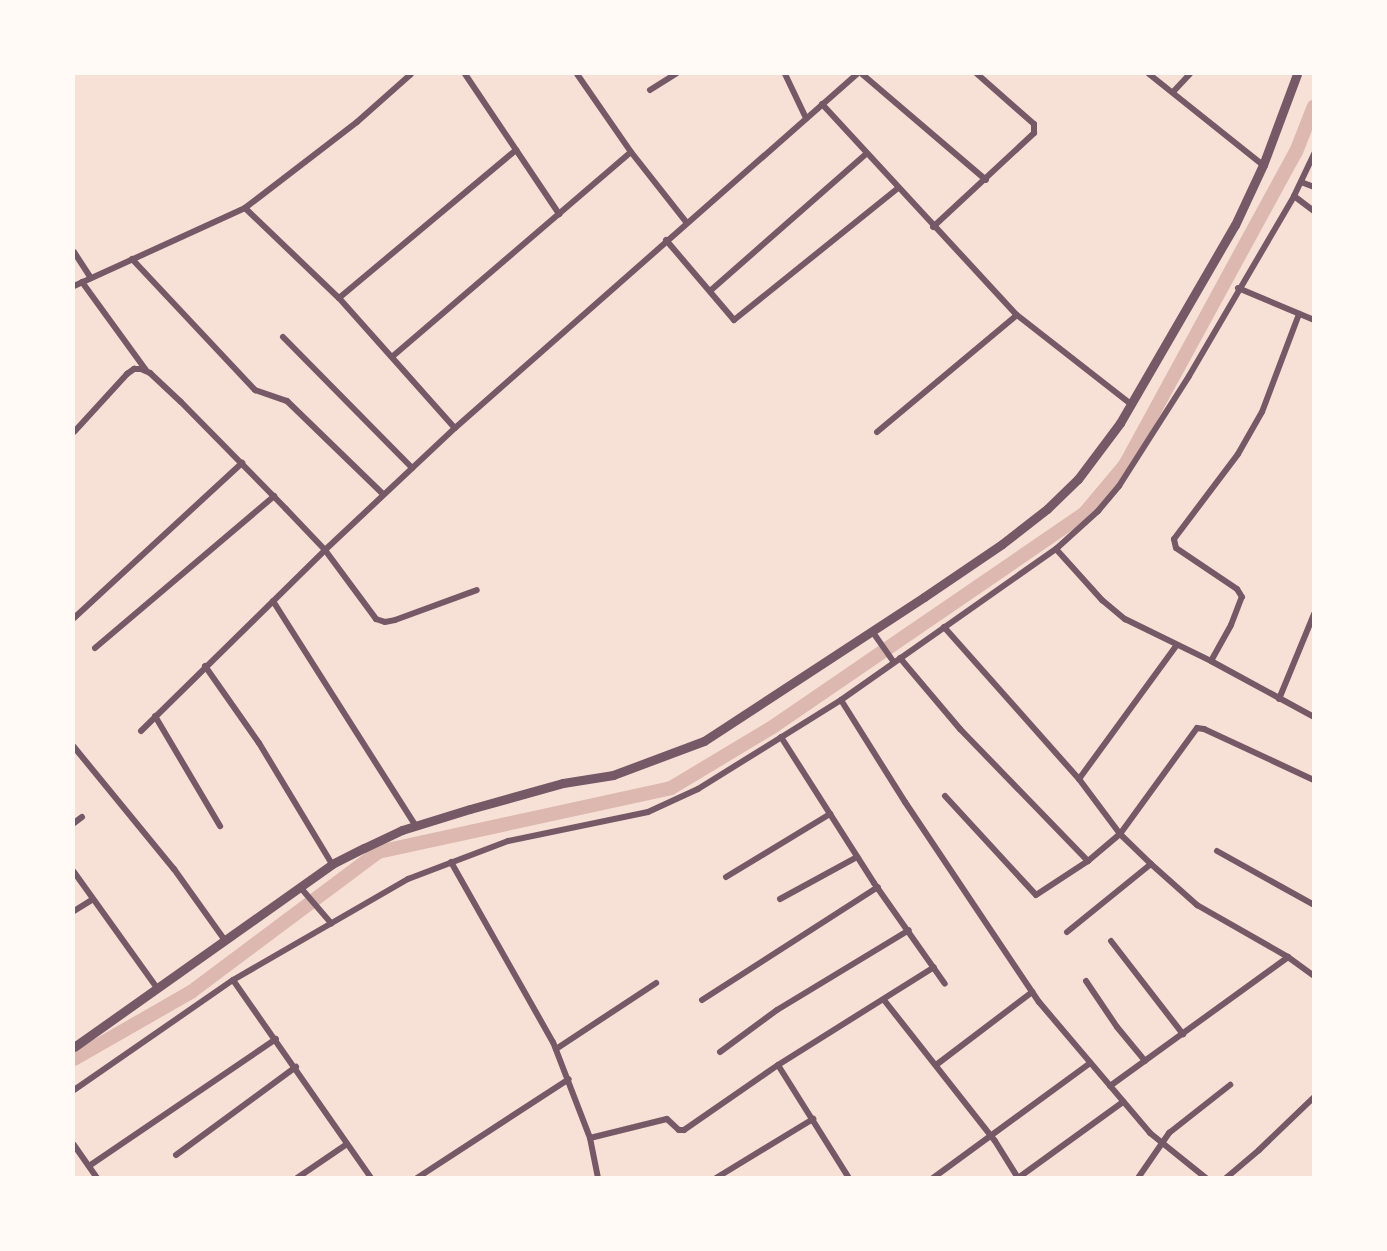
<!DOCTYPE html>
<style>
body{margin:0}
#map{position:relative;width:1387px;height:1251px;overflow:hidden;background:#f7e1d7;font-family:Poppins,sans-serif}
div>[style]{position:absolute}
.canal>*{height:14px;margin:-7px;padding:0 7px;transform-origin:7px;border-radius:7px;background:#dcb8b0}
.minor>*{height:6px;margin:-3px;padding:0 3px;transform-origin:3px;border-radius:3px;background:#755966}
.tertiary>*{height:9px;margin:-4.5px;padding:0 4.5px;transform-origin:4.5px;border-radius:4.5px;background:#755966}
span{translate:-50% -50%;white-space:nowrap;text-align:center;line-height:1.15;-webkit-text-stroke:5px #fffaf5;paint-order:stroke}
.frame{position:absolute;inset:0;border:75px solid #fffaf5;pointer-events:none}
</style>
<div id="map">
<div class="canal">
<div style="left:74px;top:1059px;width:135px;rotate:-29.8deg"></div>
<div style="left:191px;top:992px;width:234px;rotate:-36.8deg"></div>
<div style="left:378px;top:852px;width:300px;rotate:-12.3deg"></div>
<div style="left:671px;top:788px;width:120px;rotate:-31deg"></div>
<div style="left:774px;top:726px;width:376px;rotate:-34.4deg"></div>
<div style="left:1084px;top:514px;width:64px;rotate:-50.1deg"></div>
<div style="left:1125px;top:465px;width:357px;rotate:-61.4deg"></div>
<div style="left:1296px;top:152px;width:49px;rotate:-68.6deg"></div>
</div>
<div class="minor">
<div style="left:465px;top:74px;width:169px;rotate:56.1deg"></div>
<div style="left:577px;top:74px;width:95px;rotate:55.3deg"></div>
<div style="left:631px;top:152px;width:89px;rotate:51.8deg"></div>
<div style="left:785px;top:74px;width:49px;rotate:64.5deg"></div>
<div style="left:862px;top:74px;width:163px;rotate:40.5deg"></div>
<div style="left:1149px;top:74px;width:146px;rotate:38.6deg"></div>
<div style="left:650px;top:90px;width:31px;rotate:-32deg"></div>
<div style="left:1173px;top:92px;width:25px;rotate:-47deg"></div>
<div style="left:822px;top:104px;width:287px;rotate:47.3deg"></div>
<div style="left:1017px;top:315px;width:145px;rotate:38deg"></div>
<div style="left:1301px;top:182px;width:14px;rotate:21deg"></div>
<div style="left:1294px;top:196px;width:25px;rotate:37deg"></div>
<div style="left:245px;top:208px;width:130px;rotate:43.8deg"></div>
<div style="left:339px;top:298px;width:174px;rotate:48.3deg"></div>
<div style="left:933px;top:227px;width:138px;rotate:-42.9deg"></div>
<div style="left:1034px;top:133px;width:9px;rotate:-90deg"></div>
<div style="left:1034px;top:124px;width:76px;rotate:-138.7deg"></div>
<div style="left:666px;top:240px;width:105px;rotate:49.6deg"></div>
<div style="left:734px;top:320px;width:211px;rotate:-38.8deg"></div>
<div style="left:74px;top:252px;width:31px;rotate:57deg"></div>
<div style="left:132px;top:259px;width:180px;rotate:46.8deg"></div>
<div style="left:255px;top:390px;width:34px;rotate:19deg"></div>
<div style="left:287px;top:401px;width:134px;rotate:44.1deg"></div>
<div style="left:82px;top:282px;width:109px;rotate:54deg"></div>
<div style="left:74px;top:286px;width:188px;rotate:-24.5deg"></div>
<div style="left:245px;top:208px;width:141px;rotate:-37.5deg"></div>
<div style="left:357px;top:122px;width:72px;rotate:-41.6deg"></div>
<div style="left:1238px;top:288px;width:82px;rotate:22.8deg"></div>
<div style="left:710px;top:291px;width:208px;rotate:-41.3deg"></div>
<div style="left:339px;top:298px;width:231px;rotate:-39.9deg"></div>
<div style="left:283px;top:337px;width:184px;rotate:45.4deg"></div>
<div style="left:393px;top:356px;width:313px;rotate:-40.6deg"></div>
<div style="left:74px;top:432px;width:79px;rotate:-47.6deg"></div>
<div style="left:127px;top:374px;width:9px;rotate:-36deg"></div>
<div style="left:134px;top:369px;width:7px"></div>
<div style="left:141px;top:369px;width:10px;rotate:24deg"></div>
<div style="left:150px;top:373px;width:42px;rotate:43.1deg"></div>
<div style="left:181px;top:402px;width:150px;rotate:45.5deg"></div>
<div style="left:286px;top:509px;width:57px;rotate:46.4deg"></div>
<div style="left:325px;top:550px;width:86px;rotate:53.5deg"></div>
<div style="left:376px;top:619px;width:9px;rotate:18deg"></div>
<div style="left:385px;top:622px;width:10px;rotate:-11deg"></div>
<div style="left:395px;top:620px;width:87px;rotate:-20.1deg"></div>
<div style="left:877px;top:432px;width:182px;rotate:-39.9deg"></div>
<div style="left:1056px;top:549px;width:69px;rotate:48deg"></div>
<div style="left:1102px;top:600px;width:30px;rotate:40deg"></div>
<div style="left:1125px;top:619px;width:96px;rotate:26deg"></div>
<div style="left:1211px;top:661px;width:41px;rotate:-60.9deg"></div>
<div style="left:1231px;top:625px;width:30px;rotate:-69deg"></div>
<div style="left:1242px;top:597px;width:9px;rotate:-122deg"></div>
<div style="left:1237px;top:589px;width:73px;rotate:-146.1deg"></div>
<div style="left:1176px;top:548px;width:9px;rotate:-103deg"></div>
<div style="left:1174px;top:539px;width:106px;rotate:-53deg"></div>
<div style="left:1238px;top:454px;width:48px;rotate:-60.3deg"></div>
<div style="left:1262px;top:412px;width:105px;rotate:-69.3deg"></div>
<div style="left:273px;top:601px;width:267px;rotate:57.6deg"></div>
<div style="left:74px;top:618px;width:229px;rotate:-42.7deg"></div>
<div style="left:944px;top:627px;width:203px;rotate:48.4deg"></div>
<div style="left:1079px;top:779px;width:69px;rotate:53.3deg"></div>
<div style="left:1120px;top:834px;width:43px;rotate:44.1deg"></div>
<div style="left:1151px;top:864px;width:62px;rotate:41.7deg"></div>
<div style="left:1197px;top:905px;width:105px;rotate:29.7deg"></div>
<div style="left:1288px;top:957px;width:32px;rotate:36deg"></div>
<div style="left:872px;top:631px;width:38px;rotate:55deg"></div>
<div style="left:95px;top:648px;width:235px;rotate:-40.3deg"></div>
<div style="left:900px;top:658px;width:93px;rotate:49.8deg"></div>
<div style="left:960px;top:729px;width:184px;rotate:45.9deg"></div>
<div style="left:1211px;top:661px;width:117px;rotate:28.5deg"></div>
<div style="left:205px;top:666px;width:94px;rotate:55deg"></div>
<div style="left:259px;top:743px;width:141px;rotate:58.9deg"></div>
<div style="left:1279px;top:699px;width:92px;rotate:-67.6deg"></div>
<div style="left:841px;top:700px;width:120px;rotate:57.9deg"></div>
<div style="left:905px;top:802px;width:241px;rotate:56.2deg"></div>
<div style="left:1039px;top:1002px;width:172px;rotate:49.7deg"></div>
<div style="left:1150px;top:1133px;width:72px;rotate:38.8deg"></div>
<div style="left:155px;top:716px;width:128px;rotate:59.4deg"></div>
<div style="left:141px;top:731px;width:258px;rotate:-44.5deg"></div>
<div style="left:325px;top:550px;width:178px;rotate:-43.2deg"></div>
<div style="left:455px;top:428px;width:536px;rotate:-41.37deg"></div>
<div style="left:781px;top:737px;width:173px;rotate:57.5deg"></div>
<div style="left:874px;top:883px;width:123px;rotate:54.9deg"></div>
<div style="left:74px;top:747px;width:158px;rotate:50.7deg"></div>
<div style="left:174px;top:869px;width:86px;rotate:54.5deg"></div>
<div style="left:1079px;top:779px;width:165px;rotate:-53.9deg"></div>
<div style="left:945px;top:796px;width:134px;rotate:47.4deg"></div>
<div style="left:1036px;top:895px;width:62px;rotate:-33.2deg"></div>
<div style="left:1088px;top:861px;width:42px;rotate:-40.2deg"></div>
<div style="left:1120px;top:834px;width:131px;rotate:-54deg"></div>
<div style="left:1197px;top:728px;width:7px;rotate:8deg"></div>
<div style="left:1204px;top:729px;width:121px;rotate:24.9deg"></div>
<div style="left:74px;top:823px;width:10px;rotate:-37deg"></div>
<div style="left:1217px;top:851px;width:111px;rotate:29.1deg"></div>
<div style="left:451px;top:862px;width:207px;rotate:60.5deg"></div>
<div style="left:553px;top:1042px;width:103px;rotate:68.9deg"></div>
<div style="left:590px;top:1138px;width:41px;rotate:78.7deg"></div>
<div style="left:74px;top:872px;width:143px;rotate:54.4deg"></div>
<div style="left:726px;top:877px;width:122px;rotate:-31.2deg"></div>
<div style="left:300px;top:887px;width:48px;rotate:49.3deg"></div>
<div style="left:780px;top:899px;width:88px;rotate:-28.6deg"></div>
<div style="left:74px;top:911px;width:22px;rotate:-32deg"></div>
<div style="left:1067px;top:932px;width:108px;rotate:-39deg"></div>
<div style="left:1111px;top:941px;width:118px;rotate:52.3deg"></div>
<div style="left:233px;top:980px;width:241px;rotate:55.1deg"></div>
<div style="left:1086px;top:981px;width:55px;rotate:56deg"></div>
<div style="left:1117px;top:1027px;width:44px;rotate:50.5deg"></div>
<div style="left:702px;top:1000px;width:209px;rotate:-32.7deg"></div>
<div style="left:884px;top:1000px;width:179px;rotate:51.8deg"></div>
<div style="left:995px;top:1141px;width:44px;rotate:58.1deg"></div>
<div style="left:1018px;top:1178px;width:130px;rotate:-35.9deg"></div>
<div style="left:556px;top:1049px;width:120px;rotate:-33.4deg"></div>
<div style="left:720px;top:1052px;width:71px;rotate:-36.4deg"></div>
<div style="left:777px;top:1010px;width:154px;rotate:-31.2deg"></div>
<div style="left:778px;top:1065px;width:133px;rotate:57.9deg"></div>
<div style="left:936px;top:1065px;width:121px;rotate:-37.2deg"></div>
<div style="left:1110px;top:1086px;width:220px;rotate:-35.9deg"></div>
<div style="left:74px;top:1090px;width:193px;rotate:-34.7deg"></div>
<div style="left:233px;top:980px;width:202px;rotate:-30deg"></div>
<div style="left:408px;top:879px;width:107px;rotate:-20.8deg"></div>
<div style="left:508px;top:841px;width:143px;rotate:-11.7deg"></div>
<div style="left:648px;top:812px;width:55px;rotate:-24.7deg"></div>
<div style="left:698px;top:789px;width:168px;rotate:-31.9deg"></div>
<div style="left:841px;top:700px;width:263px;rotate:-35.1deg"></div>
<div style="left:1056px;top:549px;width:57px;rotate:-42.1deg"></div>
<div style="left:1098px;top:511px;width:33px;rotate:-50deg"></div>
<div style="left:1119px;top:486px;width:130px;rotate:-57.5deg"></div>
<div style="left:1189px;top:376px;width:208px;rotate:-59.7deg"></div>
<div style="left:1294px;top:196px;width:47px;rotate:-64.5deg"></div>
<div style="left:590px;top:1138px;width:79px;rotate:-13.9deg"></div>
<div style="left:667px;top:1119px;width:16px;rotate:43deg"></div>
<div style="left:679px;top:1130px;width:5px"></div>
<div style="left:684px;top:1130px;width:114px;rotate:-34.7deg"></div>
<div style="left:778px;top:1065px;width:184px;rotate:-32.1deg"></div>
<div style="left:74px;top:1145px;width:40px;rotate:55.1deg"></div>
<div style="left:176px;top:1155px;width:149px;rotate:-36.3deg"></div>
<div style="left:89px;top:1166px;width:226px;rotate:-34.2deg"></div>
<div style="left:297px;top:1178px;width:60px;rotate:-34.2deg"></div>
<div style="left:417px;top:1178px;width:181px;rotate:-33.1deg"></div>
<div style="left:716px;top:1178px;width:114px;rotate:-31.3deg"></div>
<div style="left:933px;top:1178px;width:195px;rotate:-36.2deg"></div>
<div style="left:1138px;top:1178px;width:55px;rotate:-55.4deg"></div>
<div style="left:1169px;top:1133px;width:78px;rotate:-38.2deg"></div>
<div style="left:1226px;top:1178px;width:43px;rotate:-40.3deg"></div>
<div style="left:1259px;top:1150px;width:76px;rotate:-43.9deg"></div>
</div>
<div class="tertiary">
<div style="left:74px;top:1047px;width:316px;rotate:-35.3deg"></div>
<div style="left:332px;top:864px;width:36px;rotate:-27deg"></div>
<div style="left:364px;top:848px;width:42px;rotate:-25.3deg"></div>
<div style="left:402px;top:830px;width:71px;rotate:-17.2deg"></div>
<div style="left:470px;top:809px;width:97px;rotate:-15.6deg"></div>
<div style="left:563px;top:783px;width:51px;rotate:-9.1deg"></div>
<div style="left:613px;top:775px;width:97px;rotate:-20.5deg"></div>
<div style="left:704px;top:741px;width:263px;rotate:-33.2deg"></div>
<div style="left:924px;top:597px;width:94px;rotate:-34.2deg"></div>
<div style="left:1002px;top:544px;width:57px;rotate:-37.9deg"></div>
<div style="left:1047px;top:509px;width:43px;rotate:-44.1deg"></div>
<div style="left:1078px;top:479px;width:70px;rotate:-53.1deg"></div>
<div style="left:1120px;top:423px;width:229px;rotate:-59.9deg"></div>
<div style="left:1235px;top:225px;width:66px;rotate:-65deg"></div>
<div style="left:1263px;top:165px;width:97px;rotate:-69.5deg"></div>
</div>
<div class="frame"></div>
</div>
